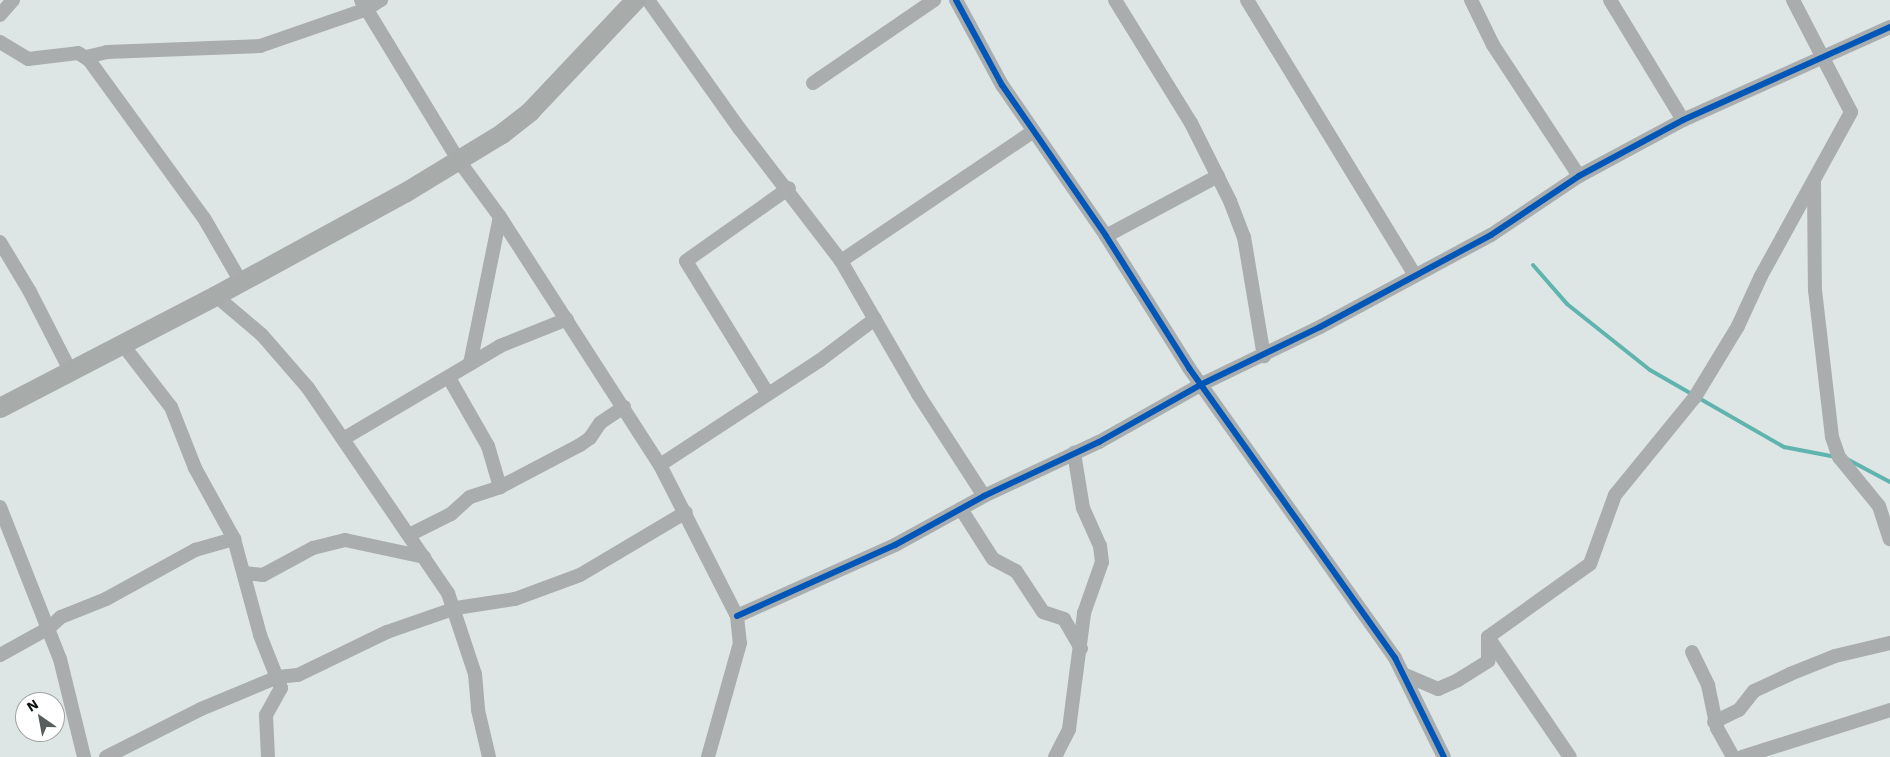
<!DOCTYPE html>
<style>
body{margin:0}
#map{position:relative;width:1890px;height:757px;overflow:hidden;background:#dee6e5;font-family:"Work Sans",sans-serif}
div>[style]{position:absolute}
.stream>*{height:4px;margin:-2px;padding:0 2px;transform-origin:2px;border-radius:2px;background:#60b4ae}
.street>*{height:14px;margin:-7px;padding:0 7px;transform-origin:7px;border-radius:7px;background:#a9adad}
.secondary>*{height:20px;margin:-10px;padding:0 10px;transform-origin:10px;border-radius:10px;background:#a7acab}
.cycleway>*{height:6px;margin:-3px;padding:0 3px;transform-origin:3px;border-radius:3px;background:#0057b8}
span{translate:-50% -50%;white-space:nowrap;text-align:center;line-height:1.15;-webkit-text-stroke:4.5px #fff;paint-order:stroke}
.north{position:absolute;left:15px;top:692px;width:50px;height:50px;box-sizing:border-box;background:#fff;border:1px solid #9fa1a1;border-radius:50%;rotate:327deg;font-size:14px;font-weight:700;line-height:20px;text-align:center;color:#0e1313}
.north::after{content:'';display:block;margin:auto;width:18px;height:22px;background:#575d5c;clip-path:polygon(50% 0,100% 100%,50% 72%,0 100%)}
</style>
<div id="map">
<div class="stream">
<div style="left:1533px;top:265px;width:52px;rotate:48.9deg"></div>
<div style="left:1567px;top:304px;width:106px;rotate:38.5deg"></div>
<div style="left:1650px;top:370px;width:155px;rotate:29.9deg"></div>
<div style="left:1784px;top:447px;width:53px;rotate:10.9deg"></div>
<div style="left:1845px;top:458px;width:51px;rotate:28.1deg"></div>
</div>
<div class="street">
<div style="left:361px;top:0;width:188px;rotate:58.7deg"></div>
<div style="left:459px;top:161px;width:69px;rotate:53.8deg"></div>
<div style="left:500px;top:217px;width:295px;rotate:57.2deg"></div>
<div style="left:660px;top:465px;width:169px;rotate:63deg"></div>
<div style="left:737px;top:616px;width:27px;rotate:84deg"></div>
<div style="left:740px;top:643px;width:118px;rotate:105.7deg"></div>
<div style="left:648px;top:0;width:157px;rotate:54.6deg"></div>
<div style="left:739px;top:128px;width:168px;rotate:52.5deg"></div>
<div style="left:841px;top:261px;width:154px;rotate:59.9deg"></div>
<div style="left:918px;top:394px;width:121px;rotate:57.1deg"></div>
<div style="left:956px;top:0;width:97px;rotate:61.6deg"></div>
<div style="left:1002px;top:85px;width:183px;rotate:55.4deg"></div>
<div style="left:1106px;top:236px;width:156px;rotate:57.8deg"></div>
<div style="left:1189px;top:368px;width:356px;rotate:54.6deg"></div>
<div style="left:1395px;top:658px;width:110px;rotate:63.7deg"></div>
<div style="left:1115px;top:0;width:145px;rotate:58.3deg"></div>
<div style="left:1191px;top:123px;width:87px;rotate:63.4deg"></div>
<div style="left:1230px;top:201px;width:39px;rotate:69deg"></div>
<div style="left:1244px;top:237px;width:121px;rotate:80.5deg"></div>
<div style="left:1247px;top:0;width:322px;rotate:58.6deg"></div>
<div style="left:1471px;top:0;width:50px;rotate:63.9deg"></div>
<div style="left:1493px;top:45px;width:157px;rotate:56.7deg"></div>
<div style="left:1610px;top:0;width:140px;rotate:58.7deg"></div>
<div style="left:0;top:15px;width:20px;rotate:-49deg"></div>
<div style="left:0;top:42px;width:33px;rotate:31deg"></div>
<div style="left:28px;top:59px;width:50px;rotate:-6.8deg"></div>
<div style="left:78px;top:53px;width:13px;rotate:32deg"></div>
<div style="left:89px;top:60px;width:195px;rotate:54deg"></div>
<div style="left:204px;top:218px;width:74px;rotate:60deg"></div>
<div style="left:86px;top:57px;width:22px;rotate:-13deg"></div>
<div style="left:107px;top:52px;width:153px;rotate:-2.2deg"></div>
<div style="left:260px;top:46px;width:113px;rotate:-19.1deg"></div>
<div style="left:367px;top:9px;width:17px;rotate:-33deg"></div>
<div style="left:813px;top:83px;width:147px;rotate:-34.4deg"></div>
<div style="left:1814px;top:183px;width:107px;rotate:89.5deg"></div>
<div style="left:1815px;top:290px;width:148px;rotate:83.4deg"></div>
<div style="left:1832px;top:437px;width:21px;rotate:71deg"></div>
<div style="left:1839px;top:457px;width:63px;rotate:50.8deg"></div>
<div style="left:1879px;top:506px;width:35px;rotate:72deg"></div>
<div style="left:1106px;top:236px;width:127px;rotate:-28.2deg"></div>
<div style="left:0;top:242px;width:58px;rotate:59deg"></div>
<div style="left:30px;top:292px;width:90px;rotate:62.9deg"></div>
<div style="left:841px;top:261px;width:230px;rotate:-34deg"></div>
<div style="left:216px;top:296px;width:60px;rotate:40.3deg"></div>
<div style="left:262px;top:335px;width:70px;rotate:49deg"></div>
<div style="left:308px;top:388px;width:248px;rotate:55.7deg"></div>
<div style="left:448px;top:593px;width:85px;rotate:71.6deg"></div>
<div style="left:475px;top:674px;width:36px;rotate:85deg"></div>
<div style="left:478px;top:710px;width:48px;rotate:76.8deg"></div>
<div style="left:123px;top:345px;width:78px;rotate:52.3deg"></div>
<div style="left:171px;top:407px;width:66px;rotate:68.5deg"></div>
<div style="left:195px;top:468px;width:81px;rotate:61.2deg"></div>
<div style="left:234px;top:539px;width:99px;rotate:74.8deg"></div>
<div style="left:260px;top:635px;width:57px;rotate:68.4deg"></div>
<div style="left:281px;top:688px;width:31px;rotate:119deg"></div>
<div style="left:266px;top:715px;width:42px;rotate:87.3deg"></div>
<div style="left:470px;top:364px;width:150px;rotate:-78.5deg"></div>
<div style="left:449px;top:378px;width:78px;rotate:60.2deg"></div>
<div style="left:488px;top:446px;width:43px;rotate:73.7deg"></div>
<div style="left:768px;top:394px;width:156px;rotate:-121.7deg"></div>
<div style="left:686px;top:261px;width:126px;rotate:-35.3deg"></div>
<div style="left:343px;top:439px;width:182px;rotate:-30.6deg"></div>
<div style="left:500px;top:346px;width:72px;rotate:-21.9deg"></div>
<div style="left:660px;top:465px;width:190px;rotate:-33.2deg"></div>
<div style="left:819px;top:361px;width:70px;rotate:-36.9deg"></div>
<div style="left:0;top:507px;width:163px;rotate:68.5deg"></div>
<div style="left:60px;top:659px;width:101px;rotate:76.2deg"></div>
<div style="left:961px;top:509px;width:59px;rotate:57.4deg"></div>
<div style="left:993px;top:559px;width:26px;rotate:28deg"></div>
<div style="left:1016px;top:571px;width:49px;rotate:56.6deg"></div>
<div style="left:1043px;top:612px;width:22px;rotate:18deg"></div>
<div style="left:1064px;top:619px;width:34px;rotate:60deg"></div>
<div style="left:409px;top:535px;width:47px;rotate:-26.6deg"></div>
<div style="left:451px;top:514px;width:25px;rotate:-42deg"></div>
<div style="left:470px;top:497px;width:32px;rotate:-18deg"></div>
<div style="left:500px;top:487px;width:90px;rotate:-27.7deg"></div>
<div style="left:580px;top:445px;width:12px;rotate:-35deg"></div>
<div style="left:590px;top:438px;width:18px;rotate:-56deg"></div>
<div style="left:600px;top:423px;width:29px;rotate:-34deg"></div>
<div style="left:244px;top:573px;width:19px;rotate:6deg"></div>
<div style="left:263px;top:575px;width:57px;rotate:-28.4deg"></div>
<div style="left:313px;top:548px;width:33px;rotate:-14deg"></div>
<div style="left:345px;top:540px;width:81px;rotate:12.1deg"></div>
<div style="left:737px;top:616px;width:173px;rotate:-24.2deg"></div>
<div style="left:895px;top:545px;width:102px;rotate:-28.8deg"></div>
<div style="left:984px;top:496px;width:127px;rotate:-25.2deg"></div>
<div style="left:1099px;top:442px;width:116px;rotate:-29.4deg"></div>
<div style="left:1200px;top:385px;width:133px;rotate:-25.8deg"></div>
<div style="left:1320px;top:327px;width:194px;rotate:-28.3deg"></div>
<div style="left:1491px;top:235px;width:106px;rotate:-33.8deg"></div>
<div style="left:1579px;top:176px;width:118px;rotate:-28.3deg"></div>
<div style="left:1683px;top:120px;width:227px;rotate:-24.2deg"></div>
<div style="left:1488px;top:637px;width:145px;rotate:55.7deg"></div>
<div style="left:1692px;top:652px;width:37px;rotate:64deg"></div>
<div style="left:1708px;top:685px;width:44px;rotate:78.2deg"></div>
<div style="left:1717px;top:728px;width:33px;rotate:61deg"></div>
<div style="left:0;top:655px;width:56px;rotate:-28.9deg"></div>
<div style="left:49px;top:628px;width:16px;rotate:-43deg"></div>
<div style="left:61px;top:617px;width:48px;rotate:-21.8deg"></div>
<div style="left:106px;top:599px;width:102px;rotate:-28.8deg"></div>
<div style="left:195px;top:550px;width:41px;rotate:-15.8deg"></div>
<div style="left:1405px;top:675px;width:36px;rotate:23deg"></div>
<div style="left:1438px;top:689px;width:22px;rotate:-24deg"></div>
<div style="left:1458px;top:680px;width:36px;rotate:-32deg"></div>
<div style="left:1488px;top:661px;width:24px;rotate:-90deg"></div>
<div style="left:1488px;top:637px;width:125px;rotate:-35.6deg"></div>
<div style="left:1590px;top:564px;width:73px;rotate:-70.1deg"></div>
<div style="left:1615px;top:495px;width:127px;rotate:-50.8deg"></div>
<div style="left:1695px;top:397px;width:83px;rotate:-58.8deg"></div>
<div style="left:1738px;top:326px;width:55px;rotate:-65.3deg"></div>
<div style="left:1761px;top:276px;width:187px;rotate:-61.2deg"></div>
<div style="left:1851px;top:112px;width:126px;rotate:-117.4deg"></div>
<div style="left:1714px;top:722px;width:28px;rotate:-26deg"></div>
<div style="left:1739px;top:710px;width:24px;rotate:-52deg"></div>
<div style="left:1754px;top:691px;width:40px;rotate:-25deg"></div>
<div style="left:1790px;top:674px;width:48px;rotate:-21.8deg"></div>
<div style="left:1835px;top:656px;width:57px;rotate:-13.3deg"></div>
<div style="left:106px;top:757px;width:106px;rotate:-26.8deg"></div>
<div style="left:201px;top:709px;width:83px;rotate:-22.6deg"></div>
<div style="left:278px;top:677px;width:20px;rotate:-6deg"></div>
<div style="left:298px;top:675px;width:99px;rotate:-25.8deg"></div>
<div style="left:387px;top:632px;width:73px;rotate:-19.2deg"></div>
<div style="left:456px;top:608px;width:60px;rotate:-8.7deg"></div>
<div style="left:515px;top:599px;width:69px;rotate:-20.3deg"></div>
<div style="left:580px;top:575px;width:123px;rotate:-30.7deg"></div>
<div style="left:1055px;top:757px;width:31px;rotate:-63deg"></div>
<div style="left:1069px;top:729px;width:117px;rotate:-82.6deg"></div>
<div style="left:1084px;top:613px;width:54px;rotate:-70.6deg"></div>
<div style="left:1102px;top:562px;width:16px;rotate:-97deg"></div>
<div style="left:1100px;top:546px;width:42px;rotate:-114.1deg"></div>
<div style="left:1083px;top:508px;width:56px;rotate:-99.3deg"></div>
<div style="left:1742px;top:757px;width:155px;rotate:-17.6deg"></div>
</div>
<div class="secondary">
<div style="left:0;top:408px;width:243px;rotate:-27.4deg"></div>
<div style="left:216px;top:296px;width:215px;rotate:-28.6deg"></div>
<div style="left:405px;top:193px;width:114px;rotate:-31.3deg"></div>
<div style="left:502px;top:134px;width:36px;rotate:-38deg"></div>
<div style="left:530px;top:112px;width:154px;rotate:-46.6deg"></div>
</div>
<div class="cycleway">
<div style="left:956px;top:0;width:97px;rotate:61.6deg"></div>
<div style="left:1002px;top:85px;width:183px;rotate:55.4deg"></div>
<div style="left:1106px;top:236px;width:156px;rotate:57.8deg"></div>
<div style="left:1189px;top:368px;width:356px;rotate:54.6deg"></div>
<div style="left:1395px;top:658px;width:110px;rotate:63.7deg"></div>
<div style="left:737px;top:616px;width:173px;rotate:-24.2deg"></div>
<div style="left:895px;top:545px;width:102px;rotate:-28.8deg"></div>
<div style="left:984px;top:496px;width:127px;rotate:-25.2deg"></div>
<div style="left:1099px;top:442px;width:116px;rotate:-29.4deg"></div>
<div style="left:1200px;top:385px;width:133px;rotate:-25.8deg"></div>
<div style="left:1320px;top:327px;width:194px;rotate:-28.3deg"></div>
<div style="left:1491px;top:235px;width:106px;rotate:-33.8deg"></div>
<div style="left:1579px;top:176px;width:118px;rotate:-28.3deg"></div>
<div style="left:1683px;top:120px;width:227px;rotate:-24.2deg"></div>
</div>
<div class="north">N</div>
</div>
